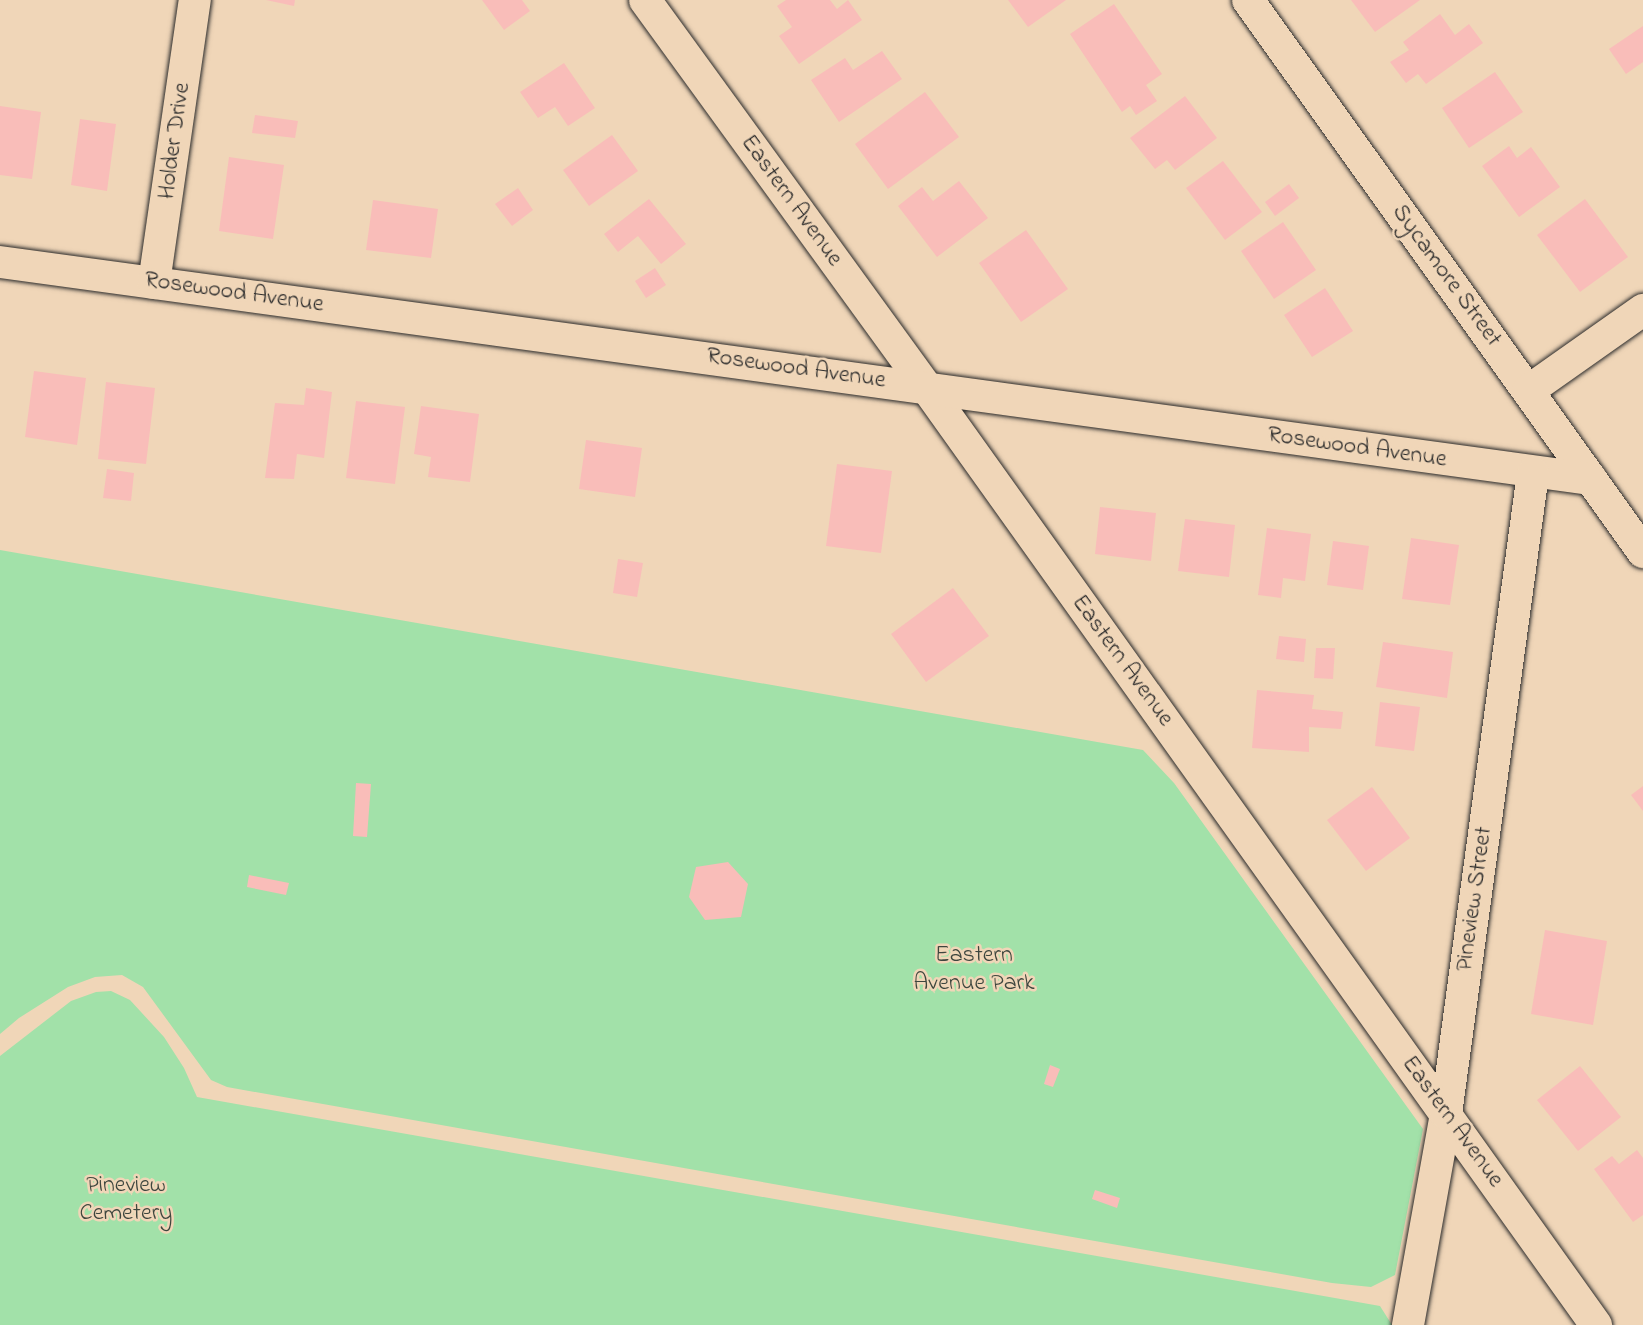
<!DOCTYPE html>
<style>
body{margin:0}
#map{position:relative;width:1643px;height:1325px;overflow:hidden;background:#f0d6b8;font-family:"Indie Flower",sans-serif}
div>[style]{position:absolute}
.green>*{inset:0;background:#a2e1a9}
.building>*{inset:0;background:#f9bdb9}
.roads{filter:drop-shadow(0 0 2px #2b2b2b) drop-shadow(0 0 2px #2b2b2b)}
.minor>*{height:32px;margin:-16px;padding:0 16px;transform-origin:16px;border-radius:16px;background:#f0d6b8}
span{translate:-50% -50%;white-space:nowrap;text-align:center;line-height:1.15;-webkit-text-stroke:5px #f0d6b8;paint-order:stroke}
.street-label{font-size:24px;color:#2b2b2b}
.park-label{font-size:24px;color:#3d463e}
</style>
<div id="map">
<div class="green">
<div style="clip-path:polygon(0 550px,1143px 750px,1174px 783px,1423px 1129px,1395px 1275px,1371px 1287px,1332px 1283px,227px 1087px,211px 1080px,143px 987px,122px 975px,95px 977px,68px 987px,19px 1018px,0 1034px)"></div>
<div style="clip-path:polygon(111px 991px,130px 1000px,164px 1037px,184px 1068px,197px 1097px,1380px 1306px,1392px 1325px,0 1325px,0 1056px,71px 1001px,96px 992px)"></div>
</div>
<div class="building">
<div style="clip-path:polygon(266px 0,295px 0,294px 6px)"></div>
<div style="clip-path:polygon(482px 0,522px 0,530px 11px,504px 30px)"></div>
<div style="clip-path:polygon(786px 0,830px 0,837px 9px,848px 0,862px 20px,799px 64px,779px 36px,792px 27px,777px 6px)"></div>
<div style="clip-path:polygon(1008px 0,1066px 0,1028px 27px)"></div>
<div style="clip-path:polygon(1351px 0,1420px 0,1375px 32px)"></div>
<div style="clip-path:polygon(1114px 4px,1162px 74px,1146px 85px,1157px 101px,1136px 115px,1130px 106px,1122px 112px,1070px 34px)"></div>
<div style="clip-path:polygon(1440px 14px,1455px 35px,1469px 24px,1483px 43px,1426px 84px,1418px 74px,1406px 83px,1390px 62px,1409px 50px,1403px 42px)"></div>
<div style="clip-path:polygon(1643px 26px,1643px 62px,1626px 74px,1609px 49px)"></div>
<div style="clip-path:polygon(882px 51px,902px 79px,839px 122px,811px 80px,845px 58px,853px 70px)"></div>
<div style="clip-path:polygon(564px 63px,595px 108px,568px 126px,555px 107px,538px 118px,520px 92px)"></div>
<div style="clip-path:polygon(1495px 72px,1523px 112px,1469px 148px,1442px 108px)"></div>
<div style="clip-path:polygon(925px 92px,959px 137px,888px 189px,855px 144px)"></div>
<div style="clip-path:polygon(1185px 96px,1217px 138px,1175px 170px,1167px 160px,1155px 169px,1130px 138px)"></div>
<div style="clip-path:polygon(0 106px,41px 112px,32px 179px,0 175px)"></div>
<div style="clip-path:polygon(255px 115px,298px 121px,295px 138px,252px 133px)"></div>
<div style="clip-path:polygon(80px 119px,116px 124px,107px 191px,71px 185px)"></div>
<div style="clip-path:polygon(612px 135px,638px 171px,589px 206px,563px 170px)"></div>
<div style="clip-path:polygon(1509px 146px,1517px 158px,1531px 147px,1560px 187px,1519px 217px,1482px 166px)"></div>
<div style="clip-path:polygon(229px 157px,284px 165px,273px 239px,219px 231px)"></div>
<div style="clip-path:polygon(1223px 161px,1262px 212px,1225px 240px,1186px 188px)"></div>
<div style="clip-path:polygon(959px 181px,988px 218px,937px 257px,898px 206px,922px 187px,933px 201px)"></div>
<div style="clip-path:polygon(1289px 184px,1299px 198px,1275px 216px,1265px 202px)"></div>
<div style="clip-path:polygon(518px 188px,533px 210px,512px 226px,495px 204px)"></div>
<div style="clip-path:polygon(649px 199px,686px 244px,661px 264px,638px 236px,618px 252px,604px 234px)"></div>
<div style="clip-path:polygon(1585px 199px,1628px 257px,1580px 292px,1537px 235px)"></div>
<div style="clip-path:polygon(373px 200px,438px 209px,431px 258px,366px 250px)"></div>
<div style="clip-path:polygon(1283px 222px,1316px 270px,1274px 299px,1241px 251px)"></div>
<div style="clip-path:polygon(1026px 230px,1068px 289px,1021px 322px,979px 263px)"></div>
<div style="clip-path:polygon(655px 268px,666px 285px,646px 298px,635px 281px)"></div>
<div style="clip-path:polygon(1325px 288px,1353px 331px,1312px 357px,1284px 315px)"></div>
<div style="clip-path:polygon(34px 371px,86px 378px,77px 445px,25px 437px)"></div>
<div style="clip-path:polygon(106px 382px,155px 388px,146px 464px,98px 459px)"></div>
<div style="clip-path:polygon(306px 388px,332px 392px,324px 458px,297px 454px,294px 479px,265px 478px,275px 403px,304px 405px)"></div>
<div style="clip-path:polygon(356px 401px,405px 407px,395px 484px,346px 478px)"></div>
<div style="clip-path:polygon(421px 406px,479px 414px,470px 482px,428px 477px,431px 457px,414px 454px)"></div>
<div style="clip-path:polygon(586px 440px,642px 448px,635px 497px,579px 489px)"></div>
<div style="clip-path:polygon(837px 464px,892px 471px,881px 553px,826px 546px)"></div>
<div style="clip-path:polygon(107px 469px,134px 473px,131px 501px,103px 498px)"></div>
<div style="clip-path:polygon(1100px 507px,1156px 513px,1151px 561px,1095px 554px)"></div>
<div style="clip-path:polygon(1185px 519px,1235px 525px,1229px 577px,1178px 571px)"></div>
<div style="clip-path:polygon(1267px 528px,1311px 534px,1305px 581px,1283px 578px,1281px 598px,1258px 595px)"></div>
<div style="clip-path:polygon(1411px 538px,1459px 545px,1450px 605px,1402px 599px)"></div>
<div style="clip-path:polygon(1333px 541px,1369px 546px,1363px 590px,1327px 585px)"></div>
<div style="clip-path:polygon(618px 559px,643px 563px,637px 597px,613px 593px)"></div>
<div style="clip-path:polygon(953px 588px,989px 636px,926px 682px,891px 634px)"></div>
<div style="clip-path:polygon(1279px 636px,1306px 639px,1304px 662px,1276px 659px)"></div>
<div style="clip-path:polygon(1383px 642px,1453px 652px,1447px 698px,1376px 687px)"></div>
<div style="clip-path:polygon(1316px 648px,1335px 648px,1333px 679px,1314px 678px)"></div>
<div style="clip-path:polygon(1257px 690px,1314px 695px,1312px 709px,1343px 712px,1341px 729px,1309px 727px,1309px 752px,1252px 748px)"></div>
<div style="clip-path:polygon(1380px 702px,1420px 707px,1414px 751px,1375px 746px)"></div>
<div style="clip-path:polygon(356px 783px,371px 784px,367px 837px,353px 836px)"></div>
<div style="clip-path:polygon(1643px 786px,1643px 811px,1631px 795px)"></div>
<div style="clip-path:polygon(1372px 787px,1410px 838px,1366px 871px,1327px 820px)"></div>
<div style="clip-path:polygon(728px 862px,748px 884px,741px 917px,705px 920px,689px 897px,696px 867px)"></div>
<div style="clip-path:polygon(249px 875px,289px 883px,286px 895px,247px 887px)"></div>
<div style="clip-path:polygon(1545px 930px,1607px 941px,1593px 1025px,1531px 1014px)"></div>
<div style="clip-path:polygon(1050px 1065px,1060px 1069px,1053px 1087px,1044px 1084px)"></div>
<div style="clip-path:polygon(1580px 1066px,1621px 1117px,1578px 1151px,1537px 1100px)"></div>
<div style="clip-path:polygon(1637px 1150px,1643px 1158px,1643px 1215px,1633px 1222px,1594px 1169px,1612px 1156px,1619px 1164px)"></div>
<div style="clip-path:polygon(1095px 1190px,1120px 1198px,1117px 1208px,1092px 1199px)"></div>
</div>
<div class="roads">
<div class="minor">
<div style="left:645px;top:0;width:478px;rotate:54deg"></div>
<div style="left:926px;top:387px;width:1153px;rotate:54.46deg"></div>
<div style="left:1248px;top:0;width:679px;rotate:54.41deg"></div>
<div style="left:0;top:262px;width:1606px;rotate:7.77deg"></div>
<div style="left:154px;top:283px;width:286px;rotate:-81.8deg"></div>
<div style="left:1528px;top:391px;width:141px;rotate:-35.2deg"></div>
<div style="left:1408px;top:1325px;width:214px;rotate:-79.8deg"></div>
<div style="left:1446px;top:1114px;width:647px;rotate:-82.27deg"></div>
</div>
</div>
<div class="street-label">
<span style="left:175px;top:141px;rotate:-82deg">Holder Drive</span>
<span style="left:791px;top:201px;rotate:54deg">Eastern Avenue</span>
<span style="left:1446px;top:276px;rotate:54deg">Sycamore Street</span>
<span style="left:234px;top:293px;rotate:8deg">Rosewood Avenue</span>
<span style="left:796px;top:369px;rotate:8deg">Rosewood Avenue</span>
<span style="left:1357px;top:448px;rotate:8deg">Rosewood Avenue</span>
<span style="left:1122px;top:661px;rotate:54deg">Eastern Avenue</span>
<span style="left:1475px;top:899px;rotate:-82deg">Pineview Street</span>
<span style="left:1452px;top:1122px;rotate:54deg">Eastern Avenue</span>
</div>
<div class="park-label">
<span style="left:974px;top:970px">Eastern<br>Avenue Park</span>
<span style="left:126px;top:1200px">Pineview<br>Cemetery</span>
</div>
</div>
